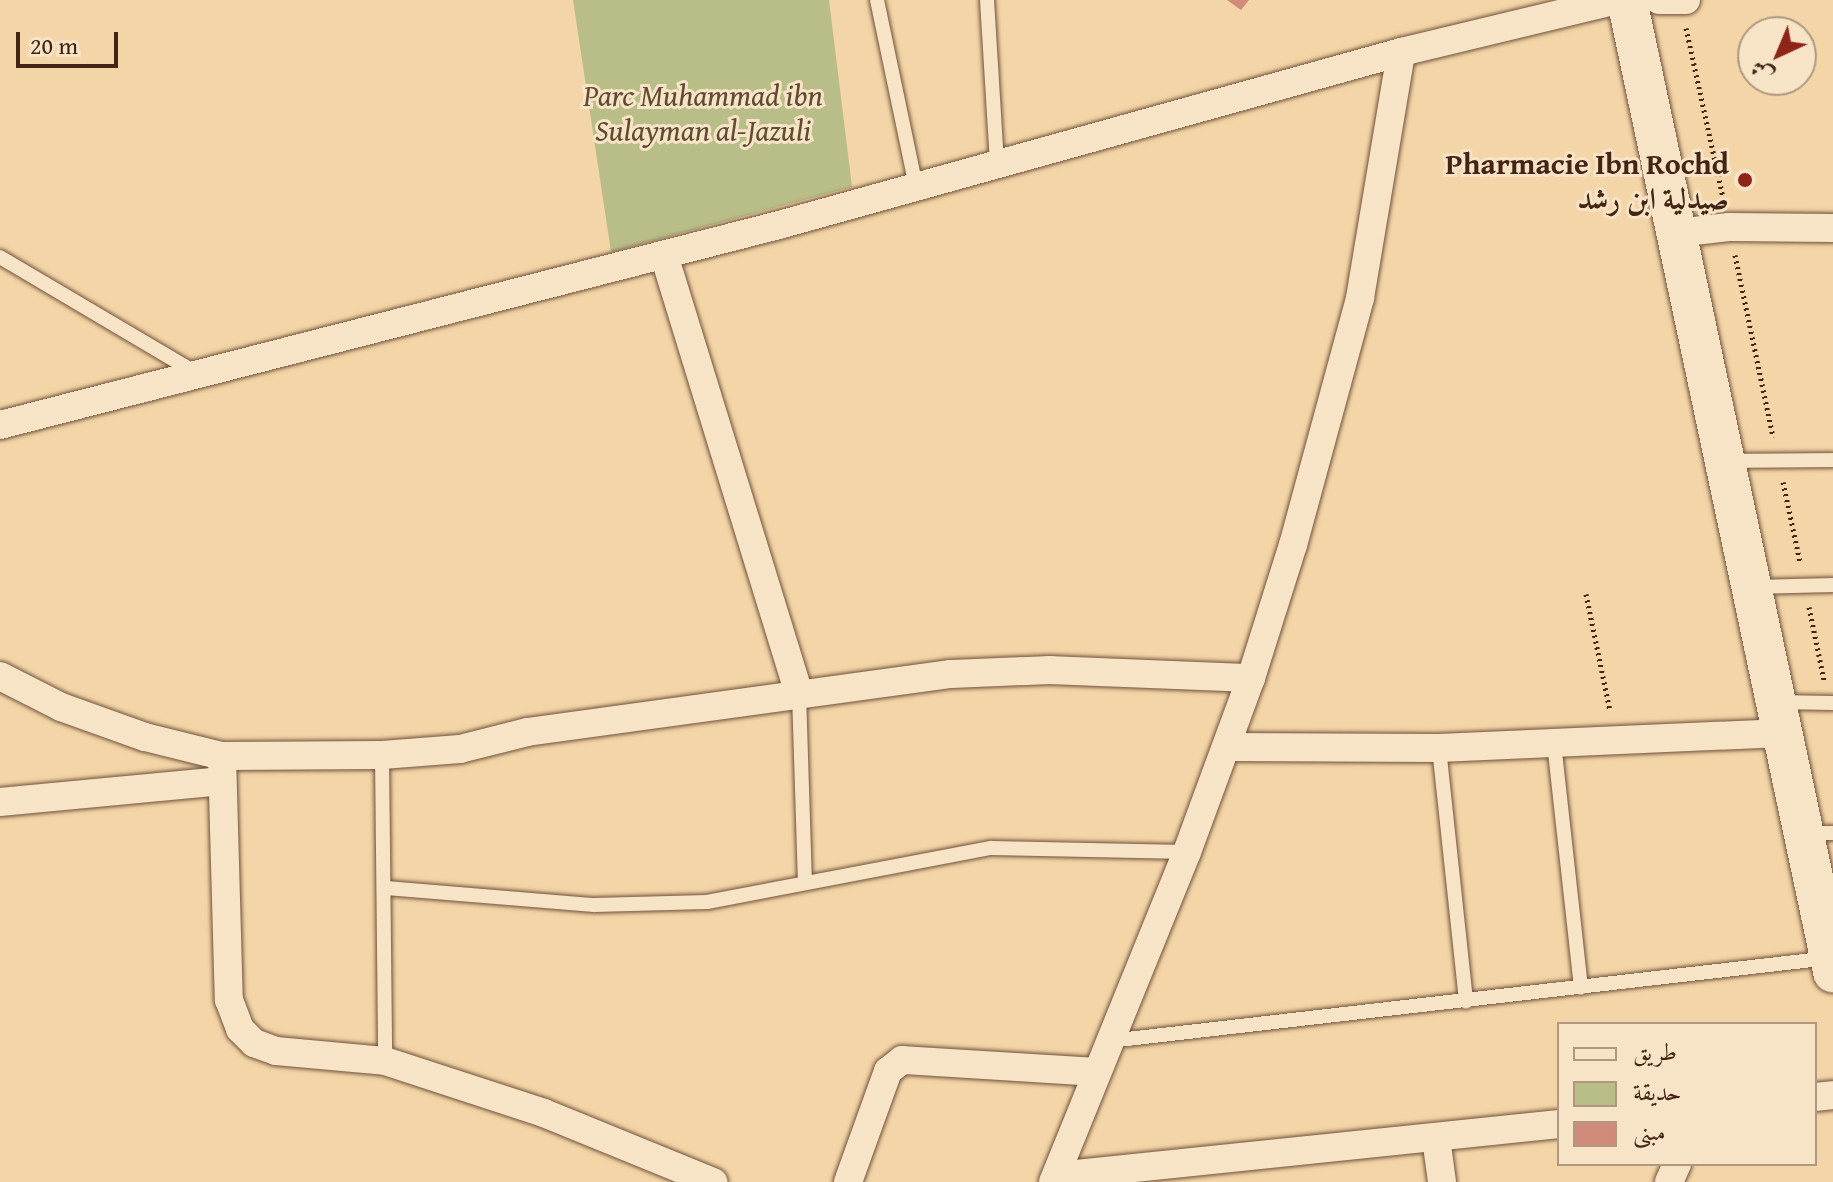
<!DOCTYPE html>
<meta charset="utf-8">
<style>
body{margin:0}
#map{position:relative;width:1833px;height:1182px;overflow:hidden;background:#f3d5a7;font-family:"Gentium Book Plus",Amiri,serif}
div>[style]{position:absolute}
.green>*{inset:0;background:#b9be89}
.building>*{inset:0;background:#d18b7a}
.path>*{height:5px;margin-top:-2.5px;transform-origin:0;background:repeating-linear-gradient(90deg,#442515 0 2px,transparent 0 6px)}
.roads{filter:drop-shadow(0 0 2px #70513a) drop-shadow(0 0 2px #70513a)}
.lane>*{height:14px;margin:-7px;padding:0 7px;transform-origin:7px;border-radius:7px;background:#f7e4c6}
.street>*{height:28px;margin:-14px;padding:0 14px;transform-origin:14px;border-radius:14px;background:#f7e4c6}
.secondary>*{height:40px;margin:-20px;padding:0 20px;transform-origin:20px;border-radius:20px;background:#f7e4c6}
.dots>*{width:22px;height:22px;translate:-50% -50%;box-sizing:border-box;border:4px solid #f7e4c6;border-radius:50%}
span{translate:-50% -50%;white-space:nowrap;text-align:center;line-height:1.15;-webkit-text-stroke:6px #f7e4c6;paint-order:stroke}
.park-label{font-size:30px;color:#614b32;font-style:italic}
.poi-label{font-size:30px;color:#442515;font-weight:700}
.right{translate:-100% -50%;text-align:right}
.legend{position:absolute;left:1557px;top:1022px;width:260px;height:144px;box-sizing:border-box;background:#f7e4c6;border:2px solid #af987f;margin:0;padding:10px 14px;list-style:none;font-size:24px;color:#442515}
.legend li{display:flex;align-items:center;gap:16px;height:40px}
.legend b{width:40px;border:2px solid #af987f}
.north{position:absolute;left:1737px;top:16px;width:80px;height:80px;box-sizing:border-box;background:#f7e4c6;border:2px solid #af987f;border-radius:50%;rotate:224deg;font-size:22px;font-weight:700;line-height:32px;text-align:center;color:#442515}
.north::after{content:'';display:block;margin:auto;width:28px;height:36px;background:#8f2418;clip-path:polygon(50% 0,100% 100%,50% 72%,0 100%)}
.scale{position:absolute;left:16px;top:32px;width:102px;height:36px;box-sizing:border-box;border:4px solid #442515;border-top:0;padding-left:10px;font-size:24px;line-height:28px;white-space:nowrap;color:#442515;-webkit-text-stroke:6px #f7e4c6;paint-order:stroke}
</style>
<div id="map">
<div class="green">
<div style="clip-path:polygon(573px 0,829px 0,852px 187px,611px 252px)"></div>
</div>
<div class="building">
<div style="clip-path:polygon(1227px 0,1249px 0,1241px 10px)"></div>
</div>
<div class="path">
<div style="left:1686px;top:28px;width:174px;rotate:77.7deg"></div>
<div style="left:1735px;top:255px;width:186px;rotate:78.2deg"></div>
<div style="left:1783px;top:482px;width:82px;rotate:78deg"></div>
<div style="left:1586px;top:594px;width:119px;rotate:78.4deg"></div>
<div style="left:1809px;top:607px;width:75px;rotate:78.4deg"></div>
</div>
<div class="roads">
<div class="lane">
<div style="left:877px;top:0;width:190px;rotate:78.2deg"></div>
<div style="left:987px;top:0;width:163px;rotate:86.5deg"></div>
<div style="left:0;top:257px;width:228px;rotate:30.6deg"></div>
<div style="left:1725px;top:461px;width:108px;rotate:-0.5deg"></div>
<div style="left:1753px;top:587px;width:80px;rotate:-1.4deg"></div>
<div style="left:799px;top:693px;width:190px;rotate:88.2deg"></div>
<div style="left:1777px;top:702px;width:56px;rotate:1deg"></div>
<div style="left:1554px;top:743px;width:246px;rotate:83.7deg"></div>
<div style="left:1439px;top:748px;width:255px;rotate:83.9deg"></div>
<div style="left:382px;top:755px;width:306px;rotate:89.4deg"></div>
<div style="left:1805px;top:833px;width:28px"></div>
<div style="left:386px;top:888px;width:209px;rotate:4.7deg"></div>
<div style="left:594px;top:905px;width:113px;rotate:-1.5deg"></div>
<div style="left:707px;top:902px;width:289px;rotate:-10.8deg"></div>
<div style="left:991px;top:848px;width:196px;rotate:1.2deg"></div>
<div style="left:1110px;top:1041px;width:724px;rotate:-6.58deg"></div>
</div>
<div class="street">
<div style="left:1659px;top:0;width:27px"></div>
<div style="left:1677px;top:233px;width:52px;rotate:-6.6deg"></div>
<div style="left:1729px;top:227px;width:104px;rotate:0.6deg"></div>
<div style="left:664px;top:255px;width:458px;rotate:72.9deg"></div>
<div style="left:0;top:425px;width:804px;rotate:-14.4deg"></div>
<div style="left:779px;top:225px;width:646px;rotate:-15.54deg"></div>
<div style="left:1401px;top:52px;width:223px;rotate:-13.5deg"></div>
<div style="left:0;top:676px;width:68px;rotate:26.9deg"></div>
<div style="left:61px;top:707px;width:89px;rotate:19.7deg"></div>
<div style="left:145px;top:737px;width:79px;rotate:13.9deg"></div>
<div style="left:222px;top:756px;width:160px;rotate:-0.4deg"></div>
<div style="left:382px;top:755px;width:78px;rotate:-4.4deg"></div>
<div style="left:460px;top:749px;width:69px;rotate:-14.2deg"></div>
<div style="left:527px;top:732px;width:428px;rotate:-7.8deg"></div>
<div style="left:951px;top:674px;width:99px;rotate:-2.3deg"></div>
<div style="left:1050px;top:670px;width:201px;rotate:2.3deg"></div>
<div style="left:1226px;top:747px;width:213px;rotate:0.3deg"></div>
<div style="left:1439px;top:748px;width:344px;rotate:-2.5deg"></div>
<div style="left:222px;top:756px;width:244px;rotate:88.4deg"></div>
<div style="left:229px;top:1000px;width:31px;rotate:69deg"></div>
<div style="left:240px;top:1029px;width:20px;rotate:45deg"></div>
<div style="left:254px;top:1043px;width:23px;rotate:20deg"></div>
<div style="left:276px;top:1051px;width:109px;rotate:5.2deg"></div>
<div style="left:385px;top:1061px;width:167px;rotate:18.1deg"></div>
<div style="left:544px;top:1113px;width:183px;rotate:22.2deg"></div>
<div style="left:0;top:802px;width:223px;rotate:-5.4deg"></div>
<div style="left:1815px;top:1097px;width:18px;rotate:-6deg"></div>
<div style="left:1436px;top:1138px;width:44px;rotate:82.2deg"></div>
<div style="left:1057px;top:1176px;width:505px;rotate:-5.91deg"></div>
<div style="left:848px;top:1182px;width:118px;rotate:-70.2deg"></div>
<div style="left:888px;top:1071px;width:18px;rotate:-38deg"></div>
<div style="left:902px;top:1060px;width:194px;rotate:3.5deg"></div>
<div style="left:1053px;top:1182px;width:356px;rotate:-67.9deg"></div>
<div style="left:1187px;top:852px;width:185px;rotate:-69.8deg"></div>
<div style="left:1251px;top:678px;width:139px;rotate:-72.5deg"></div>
<div style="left:1293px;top:545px;width:256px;rotate:-74.8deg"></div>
<div style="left:1360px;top:298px;width:249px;rotate:-80.5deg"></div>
<div style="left:1669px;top:1182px;width:20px;rotate:-66deg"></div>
</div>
<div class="secondary">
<div style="left:1627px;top:0;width:994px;rotate:78.03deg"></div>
</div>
</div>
<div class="dots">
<div style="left:1745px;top:180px;background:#8f2418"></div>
</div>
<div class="park-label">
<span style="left:703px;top:112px">Parc Muhammad ibn<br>Sulayman al-Jazuli</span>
</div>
<div class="poi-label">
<span class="right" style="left:1729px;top:180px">Pharmacie Ibn Rochd<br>صيدلية ابن رشد</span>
</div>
<ul class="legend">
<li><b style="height:10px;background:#f7e4c6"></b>طريق</li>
<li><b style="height:22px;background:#b9be89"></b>حديقة</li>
<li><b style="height:22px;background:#d18b7a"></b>مبنى</li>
</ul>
<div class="north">ش</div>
<div class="scale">20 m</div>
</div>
